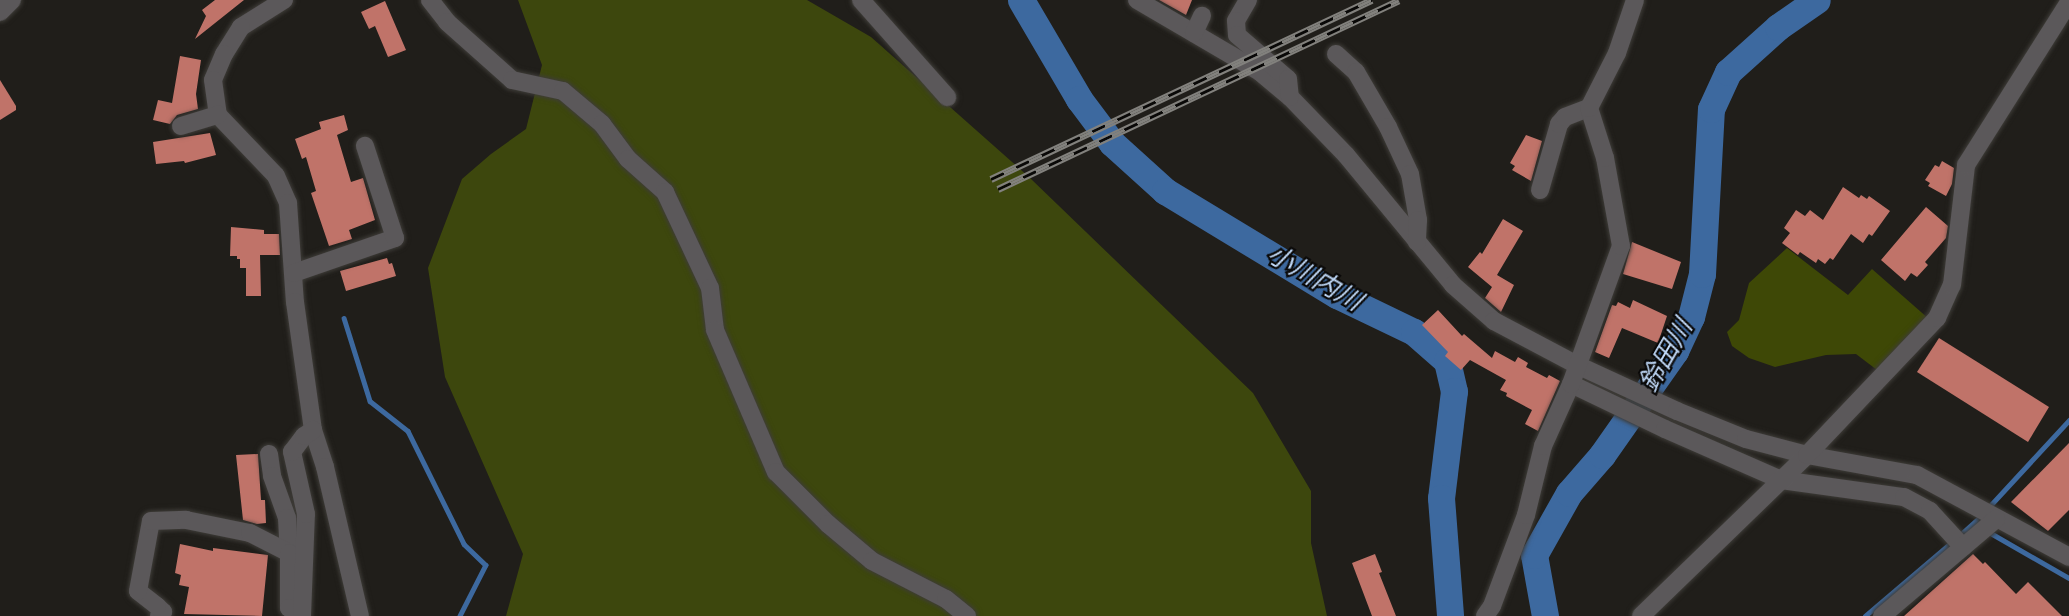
<!DOCTYPE html>
<meta charset="utf-8">
<style>
body{margin:0}
#map{position:relative;width:2069px;height:616px;overflow:hidden;background:#201e1a;font-family:Spectral,"Noto Sans JP",serif}
div>[style]{position:absolute}
.green>*{inset:0;background:#3e4806}
.forest>*{inset:0;background:#3d470d}
.stream>*{height:4.5px;margin:-2.25px;padding:0 2.25px;transform-origin:2.25px;border-radius:2.25px;background:#3d699f}
.river>*{height:27px;margin:-13.5px;padding:0 13.5px;transform-origin:13.5px;border-radius:13.5px;background:#3d699f}
.building>*{inset:0;background:#c07369}
.roads{filter:drop-shadow(0 0 2px #3e3c38) drop-shadow(0 0 2px #3e3c38)}
.street>*{height:18px;margin:-9px;padding:0 9px;transform-origin:9px;border-radius:9px;background:#5b585a}
.rail>*{height:7px;margin-top:-3.5px;transform-origin:0;background:repeating-linear-gradient(90deg,#090807 0 14px,#82817d 0 28px);box-sizing:border-box;border-block:2px solid #82817d}
span{translate:-50% -50%;white-space:nowrap;text-align:center;line-height:1.15;-webkit-text-stroke:4.5px #090807;paint-order:stroke}
.water-label{font-size:26px;color:#bfd8f7;font-style:italic}
</style>
<div id="map">
<div class="green">
<div style="clip-path:polygon(1787px 248px,1848px 295px,1872px 269px,1929px 319px,1877px 370px,1856px 354px,1826px 355px,1775px 367px,1749px 358px,1732px 346px,1727px 332px,1739px 320px,1749px 283px)"></div>
</div>
<div class="forest">
<div style="clip-path:polygon(518px 0,807px 0,871px 37px,1030px 178px,1253px 393px,1311px 491px,1311px 543px,1327px 616px,506px 616px,523px 554px,445px 377px,428px 268px,462px 179px,491px 154px,526px 129px,542px 65px)"></div>
</div>
<div class="stream">
<div style="left:344px;top:318px;width:87px;rotate:72.6deg"></div>
<div style="left:370px;top:401px;width:48px;rotate:38.3deg"></div>
<div style="left:408px;top:431px;width:126px;rotate:63.6deg"></div>
<div style="left:464px;top:544px;width:30px;rotate:44deg"></div>
<div style="left:486px;top:565px;width:57px;rotate:117deg"></div>
<div style="left:1987px;top:509px;width:121px;rotate:-47.3deg"></div>
<div style="left:1989px;top:532px;width:92px;rotate:29.9deg"></div>
<div style="left:1959px;top:536px;width:31px;rotate:-42deg"></div>
<div style="left:1865px;top:616px;width:116px;rotate:-40.4deg"></div>
</div>
<div class="river">
<div style="left:1021px;top:0;width:115px;rotate:59.6deg"></div>
<div style="left:1079px;top:99px;width:55px;rotate:53.1deg"></div>
<div style="left:1112px;top:143px;width:72px;rotate:42.2deg"></div>
<div style="left:1165px;top:191px;width:201px;rotate:31.2deg"></div>
<div style="left:1337px;top:295px;width:85px;rotate:25.7deg"></div>
<div style="left:1414px;top:332px;width:44px;rotate:41.3deg"></div>
<div style="left:1447px;top:361px;width:31px;rotate:77deg"></div>
<div style="left:1454px;top:391px;width:108px;rotate:96.9deg"></div>
<div style="left:1441px;top:498px;width:118px;rotate:85.6deg"></div>
<div style="left:1545px;top:616px;width:62px;rotate:-100.2deg"></div>
<div style="left:1534px;top:555px;width:71px;rotate:-60.6deg"></div>
<div style="left:1569px;top:493px;width:50px;rotate:-49deg"></div>
<div style="left:1602px;top:455px;width:127px;rotate:-54.9deg"></div>
<div style="left:1675px;top:351px;width:38px;rotate:-65deg"></div>
<div style="left:1691px;top:317px;width:44px;rotate:-75.7deg"></div>
<div style="left:1702px;top:274px;width:165px;rotate:-86.9deg"></div>
<div style="left:1711px;top:109px;width:41px;rotate:-65.3deg"></div>
<div style="left:1728px;top:72px;width:67px;rotate:-42deg"></div>
<div style="left:1778px;top:27px;width:47px;rotate:-34.7deg"></div>
</div>
<div class="building">
<div style="clip-path:polygon(215px 0,244px 0,195px 39px,206px 16px,202px 10px)"></div>
<div style="clip-path:polygon(1159px 0,1192px 0,1186px 15px)"></div>
<div style="clip-path:polygon(385px 1px,406px 50px,388px 57px,375px 26px,369px 29px,361px 12px)"></div>
<div style="clip-path:polygon(180px 56px,201px 60px,196px 94px,198px 109px,177px 115px,170px 124px,153px 120px,158px 100px,172px 103px)"></div>
<div style="clip-path:polygon(0 80px,16px 106px,16px 110px,0 120px)"></div>
<div style="clip-path:polygon(344px 115px,348px 130px,337px 135px,351px 182px,363px 178px,375px 220px,349px 230px,352px 239px,329px 246px,311px 193px,316px 191px,306px 157px,302px 159px,295px 139px,321px 129px,319px 122px)"></div>
<div style="clip-path:polygon(210px 133px,216px 155px,185px 163px,184px 161px,156px 164px,153px 142px)"></div>
<div style="clip-path:polygon(1526px 135px,1542px 141px,1531px 181px,1512px 170px,1515px 166px,1510px 163px)"></div>
<div style="clip-path:polygon(1942px 161px,1954px 168px,1952px 184px,1946px 196px,1928px 186px,1930px 183px,1925px 180px,1935px 165px,1939px 167px)"></div>
<div style="clip-path:polygon(1843px 187px,1859px 198px,1861px 195px,1867px 199px,1869px 196px,1890px 211px,1872px 236px,1869px 234px,1863px 243px,1851px 234px,1833px 260px,1830px 258px,1825px 264px,1818px 259px,1816px 263px,1800px 252px,1798px 255px,1782px 243px,1790px 233px,1784px 228px,1796px 210px,1805px 216px,1810px 210px,1823px 220px)"></div>
<div style="clip-path:polygon(1926px 207px,1948px 226px,1946px 238px,1925px 262px,1928px 265px,1917px 277px,1911px 273px,1905px 281px,1881px 260px)"></div>
<div style="clip-path:polygon(1503px 219px,1523px 231px,1497px 275px,1514px 285px,1501px 312px,1485px 298px,1492px 287px,1468px 267px,1480px 252px,1482px 254px)"></div>
<div style="clip-path:polygon(231px 227px,264px 230px,264px 234px,279px 234px,280px 255px,260px 255px,261px 296px,246px 296px,246px 268px,240px 268px,240px 259px,237px 259px,237px 256px,230px 256px)"></div>
<div style="clip-path:polygon(1632px 242px,1681px 262px,1672px 289px,1623px 274px)"></div>
<div style="clip-path:polygon(387px 258px,389px 264px,392px 263px,396px 276px,346px 291px,340px 271px)"></div>
<div style="clip-path:polygon(1633px 300px,1667px 316px,1658px 343px,1622px 328px,1609px 358px,1595px 352px,1612px 305px,1616px 306px,1618px 302px,1630px 308px)"></div>
<div style="clip-path:polygon(1438px 310px,1462px 336px,1464px 334px,1492px 358px,1495px 351px,1515px 362px,1518px 357px,1528px 363px,1526px 367px,1547px 378px,1549px 375px,1560px 381px,1538px 431px,1525px 424px,1532px 410px,1506px 396px,1507px 393px,1500px 390px,1506px 380px,1470px 360px,1461px 370px,1445px 356px,1448px 352px,1422px 325px)"></div>
<div style="clip-path:polygon(1939px 338px,2049px 407px,2028px 442px,1917px 372px)"></div>
<div style="clip-path:polygon(2069px 443px,2069px 510px,2048px 531px,2011px 502px)"></div>
<div style="clip-path:polygon(258px 454px,261px 500px,265px 500px,266px 523px,257px 524px,243px 520px,236px 455px)"></div>
<div style="clip-path:polygon(180px 544px,213px 551px,213px 548px,268px 555px,262px 616px,184px 614px,189px 587px,179px 585px,181px 575px,175px 573px)"></div>
<div style="clip-path:polygon(1375px 554px,1382px 572px,1379px 573px,1396px 616px,1372px 616px,1352px 563px)"></div>
<div style="clip-path:polygon(1973px 554px,1983px 564px,1985px 562px,2016px 594px,2028px 582px,2062px 616px,1904px 616px)"></div>
</div>
<div class="roads">
<div class="street">
<div style="left:284px;top:0;width:51px;rotate:147.9deg"></div>
<div style="left:241px;top:27px;width:32px;rotate:122deg"></div>
<div style="left:224px;top:54px;width:28px;rotate:113deg"></div>
<div style="left:213px;top:80px;width:35px;rotate:82deg"></div>
<div style="left:218px;top:115px;width:84px;rotate:46.4deg"></div>
<div style="left:276px;top:176px;width:30px;rotate:66deg"></div>
<div style="left:288px;top:203px;width:99px;rotate:86deg"></div>
<div style="left:295px;top:302px;width:129px;rotate:82deg"></div>
<div style="left:313px;top:430px;width:39px;rotate:72deg"></div>
<div style="left:325px;top:467px;width:153px;rotate:76.8deg"></div>
<div style="left:430px;top:0;width:28px;rotate:52deg"></div>
<div style="left:447px;top:22px;width:87px;rotate:41.7deg"></div>
<div style="left:512px;top:80px;width:52px;rotate:12.2deg"></div>
<div style="left:563px;top:91px;width:51px;rotate:40.2deg"></div>
<div style="left:602px;top:124px;width:44px;rotate:53.4deg"></div>
<div style="left:628px;top:159px;width:50px;rotate:41.7deg"></div>
<div style="left:665px;top:192px;width:106px;rotate:64.9deg"></div>
<div style="left:710px;top:288px;width:42px;rotate:83.2deg"></div>
<div style="left:715px;top:330px;width:155px;rotate:66.8deg"></div>
<div style="left:776px;top:472px;width:74px;rotate:45deg"></div>
<div style="left:828px;top:524px;width:57px;rotate:40.1deg"></div>
<div style="left:872px;top:561px;width:83px;rotate:27.2deg"></div>
<div style="left:946px;top:599px;width:27px;rotate:39deg"></div>
<div style="left:861px;top:0;width:130px;rotate:48.4deg"></div>
<div style="left:1137px;top:0;width:143px;rotate:30.3deg"></div>
<div style="left:1260px;top:72px;width:39px;rotate:40deg"></div>
<div style="left:1290px;top:97px;width:81px;rotate:46deg"></div>
<div style="left:1346px;top:155px;width:168px;rotate:50.5deg"></div>
<div style="left:1453px;top:285px;width:55px;rotate:41.3deg"></div>
<div style="left:1494px;top:321px;width:94px;rotate:27.9deg"></div>
<div style="left:1577px;top:365px;width:110px;rotate:24.7deg"></div>
<div style="left:1677px;top:411px;width:74px;rotate:22.1deg"></div>
<div style="left:1746px;top:439px;width:63px;rotate:14.7deg"></div>
<div style="left:1807px;top:455px;width:112px;rotate:10.3deg"></div>
<div style="left:1917px;top:475px;width:173px;rotate:28.3deg"></div>
<div style="left:1248px;top:0;width:24px;rotate:120deg"></div>
<div style="left:1236px;top:21px;width:14px;rotate:86deg"></div>
<div style="left:1237px;top:35px;width:67px;rotate:40.8deg"></div>
<div style="left:1288px;top:79px;width:18px;rotate:84deg"></div>
<div style="left:0;top:12px;width:17px;rotate:-45deg"></div>
<div style="left:1194px;top:33px;width:19px;rotate:-65deg"></div>
<div style="left:1336px;top:54px;width:27px;rotate:42deg"></div>
<div style="left:1356px;top:72px;width:64px;rotate:59.8deg"></div>
<div style="left:1388px;top:127px;width:52px;rotate:64.9deg"></div>
<div style="left:1410px;top:174px;width:47px;rotate:80.1deg"></div>
<div style="left:1418px;top:220px;width:22px;rotate:93deg"></div>
<div style="left:181px;top:126px;width:39px;rotate:-17deg"></div>
<div style="left:1540px;top:190px;width:69px;rotate:-73.9deg"></div>
<div style="left:1559px;top:124px;width:9px;rotate:-49deg"></div>
<div style="left:1565px;top:117px;width:26px;rotate:-21deg"></div>
<div style="left:294px;top:273px;width:107px;rotate:-19.1deg"></div>
<div style="left:395px;top:238px;width:97px;rotate:-108.1deg"></div>
<div style="left:1571px;top:384px;width:104px;rotate:25.6deg"></div>
<div style="left:1665px;top:429px;width:127px;rotate:23.7deg"></div>
<div style="left:1781px;top:480px;width:124px;rotate:7.9deg"></div>
<div style="left:1904px;top:497px;width:30px;rotate:28deg"></div>
<div style="left:1930px;top:511px;width:49px;rotate:47.5deg"></div>
<div style="left:269px;top:454px;width:22px;rotate:82deg"></div>
<div style="left:272px;top:476px;width:45px;rotate:70.3deg"></div>
<div style="left:287px;top:518px;width:35px;rotate:87deg"></div>
<div style="left:159px;top:616px;width:6px;rotate:-45deg"></div>
<div style="left:163px;top:612px;width:8px;rotate:-135deg"></div>
<div style="left:157px;top:606px;width:24px;rotate:-142deg"></div>
<div style="left:138px;top:591px;width:71px;rotate:-79.5deg"></div>
<div style="left:151px;top:521px;width:35px;rotate:-2deg"></div>
<div style="left:186px;top:520px;width:65px;rotate:11.5deg"></div>
<div style="left:250px;top:533px;width:44px;rotate:27.1deg"></div>
<div style="left:289px;top:553px;width:55px;rotate:90deg"></div>
<div style="left:289px;top:608px;width:14px;rotate:25deg"></div>
<div style="left:302px;top:616px;width:102px;rotate:-87.8deg"></div>
<div style="left:306px;top:514px;width:64px;rotate:-102.7deg"></div>
<div style="left:292px;top:452px;width:20px;rotate:-53deg"></div>
<div style="left:304px;top:436px;width:11px;rotate:-34deg"></div>
<div style="left:1485px;top:616px;width:12px;rotate:-55deg"></div>
<div style="left:1492px;top:606px;width:97px;rotate:-69.5deg"></div>
<div style="left:1526px;top:515px;width:71px;rotate:-76.2deg"></div>
<div style="left:1543px;top:446px;width:68px;rotate:-65.7deg"></div>
<div style="left:1571px;top:384px;width:147px;rotate:-70.1deg"></div>
<div style="left:1621px;top:246px;width:89px;rotate:-100.3deg"></div>
<div style="left:1605px;top:158px;width:52px;rotate:-107.7deg"></div>
<div style="left:1589px;top:108px;width:62px;rotate:-63deg"></div>
<div style="left:1617px;top:53px;width:56px;rotate:-71.2deg"></div>
<div style="left:1641px;top:616px;width:231px;rotate:-44.1deg"></div>
<div style="left:1807px;top:455px;width:189px;rotate:-46.5deg"></div>
<div style="left:1937px;top:318px;width:36px;rotate:-66deg"></div>
<div style="left:1952px;top:285px;width:121px;rotate:-83.3deg"></div>
<div style="left:1966px;top:165px;width:193px;rotate:-57.7deg"></div>
<div style="left:1882px;top:616px;width:150px;rotate:-40.4deg"></div>
</div>
</div>
<div class="rail">
<div style="left:991px;top:179px;width:421px;rotate:-25.2deg"></div>
<div style="left:998px;top:189px;width:443px;rotate:-25.2deg"></div>
</div>
<div class="water-label">
<span style="left:1314px;top:279px;rotate:30deg">小川内川</span>
<span style="left:1667px;top:356px;rotate:-60deg">鈴田川</span>
</div>
</div>
